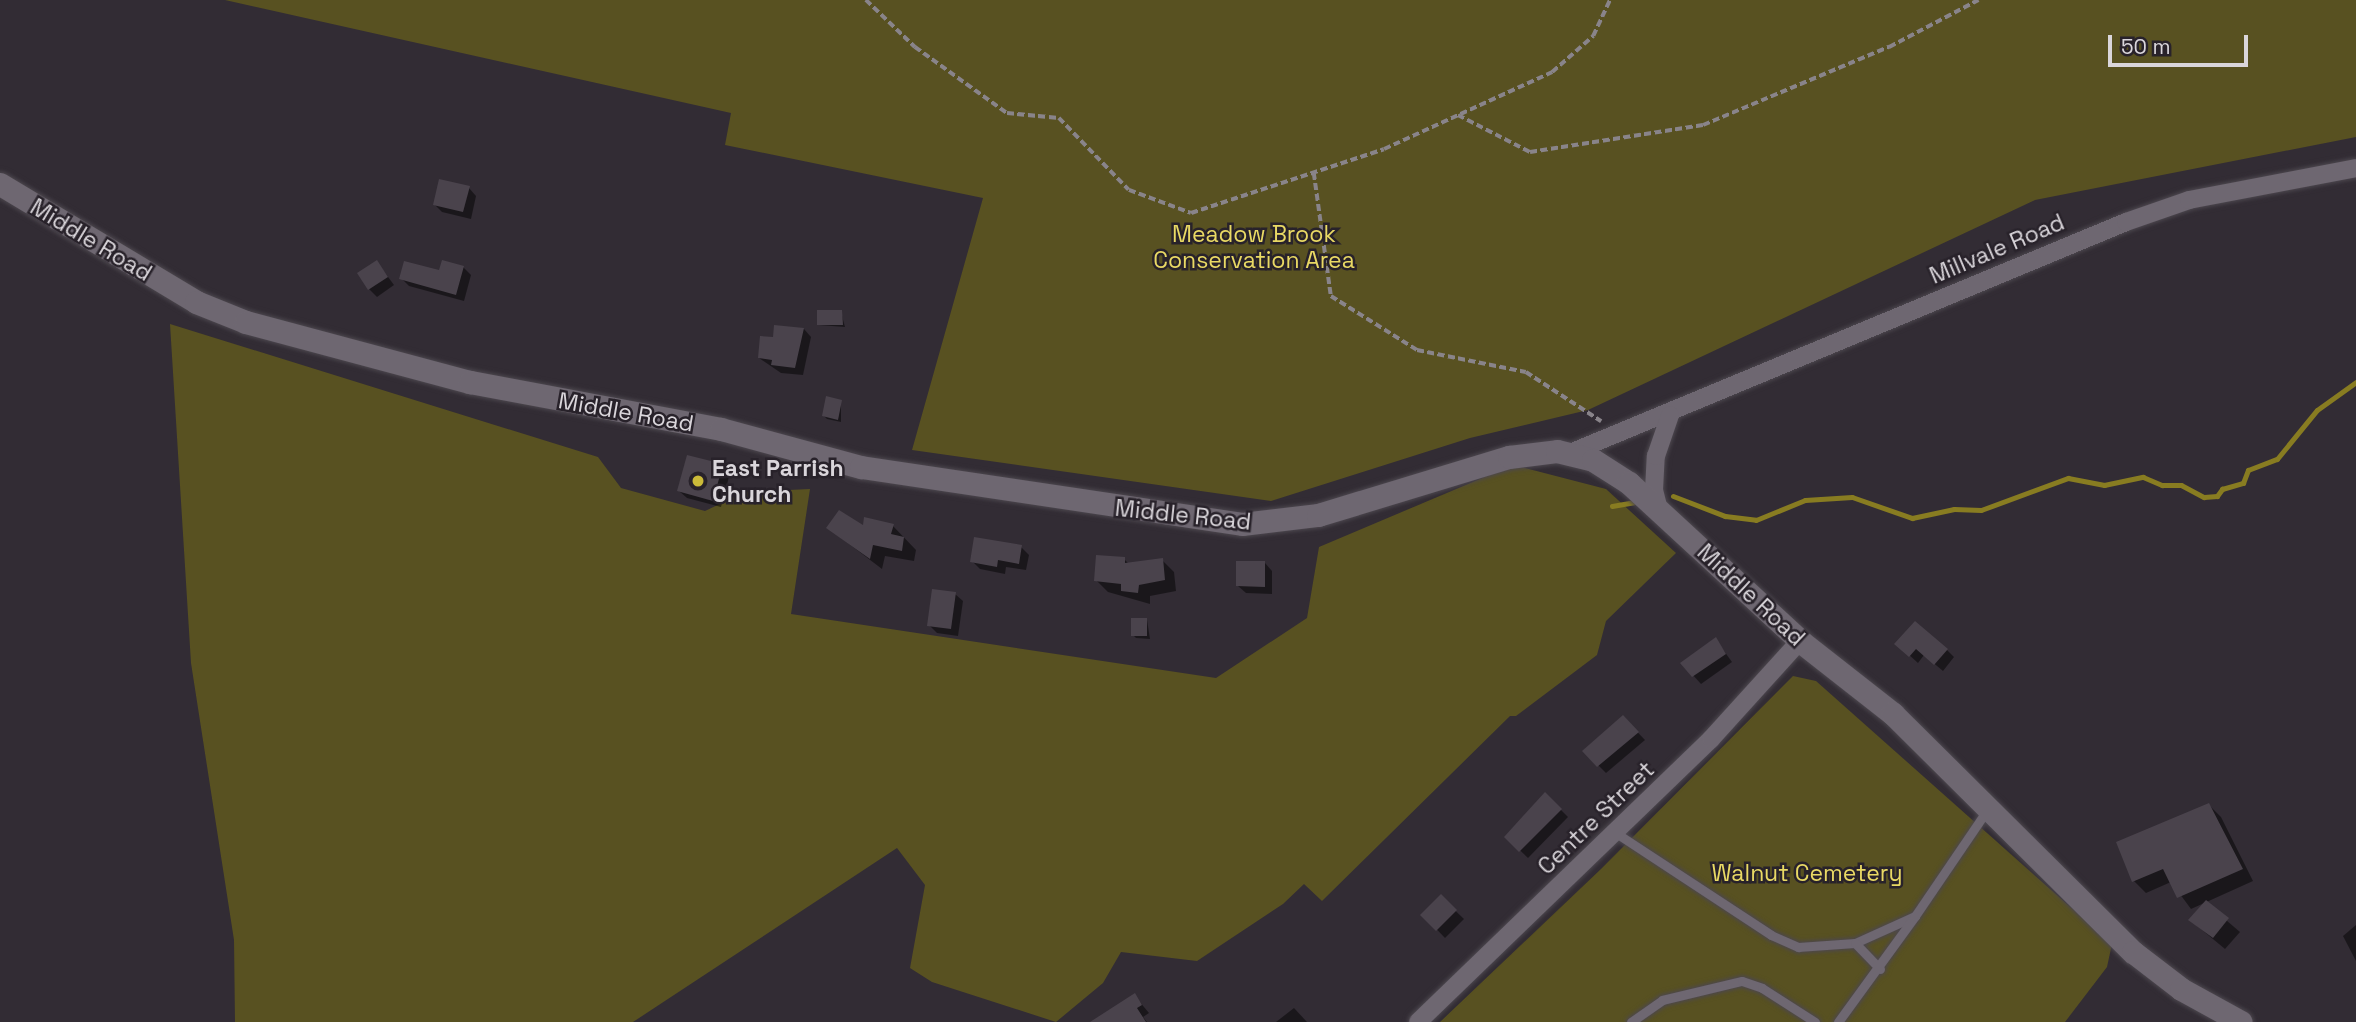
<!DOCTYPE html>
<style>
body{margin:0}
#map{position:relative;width:2356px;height:1022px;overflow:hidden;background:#322c34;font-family:"Space Grotesk",sans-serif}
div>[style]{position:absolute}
.green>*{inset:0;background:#585121}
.shadow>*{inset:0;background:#0007}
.stream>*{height:5px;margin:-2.5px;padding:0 2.5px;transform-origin:2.5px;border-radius:2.5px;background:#887c21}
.building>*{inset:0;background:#4a434c}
.path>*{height:3.5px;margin-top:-1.75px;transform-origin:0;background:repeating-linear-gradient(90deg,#89848a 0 7px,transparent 0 10.5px)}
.roads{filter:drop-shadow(0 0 2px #4c474e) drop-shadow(0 0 2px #4c474e)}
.service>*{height:9px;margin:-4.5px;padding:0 4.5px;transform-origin:4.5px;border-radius:4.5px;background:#6e6771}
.minor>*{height:18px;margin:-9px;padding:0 9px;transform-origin:9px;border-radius:9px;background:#6e6771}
.tertiary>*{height:23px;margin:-11.5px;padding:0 11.5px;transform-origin:11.5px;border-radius:11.5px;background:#6e6771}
.dots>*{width:19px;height:19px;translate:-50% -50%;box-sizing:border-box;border:4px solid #28222a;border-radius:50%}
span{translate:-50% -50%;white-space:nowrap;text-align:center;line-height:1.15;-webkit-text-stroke:5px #28222a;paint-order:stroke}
.park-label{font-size:23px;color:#e9d964}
.street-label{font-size:23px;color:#dad6db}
.poi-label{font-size:23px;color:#dad6db;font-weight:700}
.left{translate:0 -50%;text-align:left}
.scale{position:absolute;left:2108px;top:35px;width:140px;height:32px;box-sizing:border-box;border:4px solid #dad6db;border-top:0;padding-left:9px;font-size:21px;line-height:24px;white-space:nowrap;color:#dad6db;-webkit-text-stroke:5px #28222a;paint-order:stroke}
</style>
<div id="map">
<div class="green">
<div style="clip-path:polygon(225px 0,2356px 0,2356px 137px,2035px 200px,1588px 410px,1470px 438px,1271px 501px,912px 450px,983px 198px,725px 145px,731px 113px)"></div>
<div style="clip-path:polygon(170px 324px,598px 457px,621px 488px,705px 511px,745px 492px,810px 489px,791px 614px,1216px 678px,1307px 618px,1319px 547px,1513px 465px,1606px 489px,1676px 553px,1606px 621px,1597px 655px,1516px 716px,1510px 716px,1322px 901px,1304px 884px,1283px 904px,1197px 961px,1121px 952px,1103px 983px,1056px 1022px,932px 982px,910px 968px,925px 885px,897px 848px,633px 1022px,235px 1022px,234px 940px,191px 663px)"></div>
<div style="clip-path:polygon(1793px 676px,1816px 681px,2112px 944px,2107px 967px,2065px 1022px,1440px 1022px,1602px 868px)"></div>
</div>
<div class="shadow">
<div style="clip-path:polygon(469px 188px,476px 196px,471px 219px,442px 212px,435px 205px)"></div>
<div style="clip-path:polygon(377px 262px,394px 285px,377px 297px,369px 289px)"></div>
<div style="clip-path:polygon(463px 267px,471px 275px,464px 301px,409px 286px,401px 278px)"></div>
<div style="clip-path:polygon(841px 312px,845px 327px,819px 325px)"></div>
<div style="clip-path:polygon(804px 329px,811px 337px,803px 375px,781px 373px,759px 358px,774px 339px)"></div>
<div style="clip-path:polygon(841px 401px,841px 422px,827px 419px,824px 416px)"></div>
<div style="clip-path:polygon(722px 466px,730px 473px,721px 507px,687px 498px,679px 491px)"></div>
<div style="clip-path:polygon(893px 526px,916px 550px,914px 561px,885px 556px,882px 569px,828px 528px)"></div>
<div style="clip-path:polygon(1021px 547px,1029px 555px,1026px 570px,1006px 567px,1005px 574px,980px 569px,972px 561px)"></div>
<div style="clip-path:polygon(1124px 559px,1129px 564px,1162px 560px,1174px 572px,1176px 591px,1150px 596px,1150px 604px,1108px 592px,1096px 580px)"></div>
<div style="clip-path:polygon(1265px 563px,1272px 571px,1272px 594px,1246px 593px,1238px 586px)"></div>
<div style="clip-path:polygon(955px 594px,963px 601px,958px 636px,937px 633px,929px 625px)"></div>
<div style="clip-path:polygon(1147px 620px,1150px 639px,1136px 638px,1133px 635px)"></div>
<div style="clip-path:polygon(1716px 640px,1732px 662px,1701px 684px,1682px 663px)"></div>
<div style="clip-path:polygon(1897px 644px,1947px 650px,1954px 657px,1943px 671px,1924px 655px,1918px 663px)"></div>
<div style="clip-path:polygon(1623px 717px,1645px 740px,1606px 773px,1584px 751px)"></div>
<div style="clip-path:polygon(1545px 794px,1568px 817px,1528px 858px,1506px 837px)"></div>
<div style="clip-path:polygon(2209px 805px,2221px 817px,2253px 881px,2191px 909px,2171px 882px,2146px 893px,2134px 881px)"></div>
<div style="clip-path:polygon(1441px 897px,1464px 919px,1445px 938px,1423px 915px)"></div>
<div style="clip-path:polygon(2206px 903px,2240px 932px,2225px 949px,2190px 920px)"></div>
<div style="clip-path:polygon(2356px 925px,2356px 961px,2343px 936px)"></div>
<div style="clip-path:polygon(1134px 995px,1149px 1013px,1143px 1017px,1147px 1022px,1104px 1022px)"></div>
<div style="clip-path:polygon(1294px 1008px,1307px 1022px,1276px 1022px)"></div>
</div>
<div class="stream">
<div style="left:1673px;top:496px;width:56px;rotate:21deg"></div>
<div style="left:1725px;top:516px;width:31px;rotate:7deg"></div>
<div style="left:1756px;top:520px;width:53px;rotate:-22.2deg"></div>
<div style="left:1805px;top:500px;width:47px;rotate:-3.7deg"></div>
<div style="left:1852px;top:497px;width:64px;rotate:19.3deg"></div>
<div style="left:1912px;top:518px;width:43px;rotate:-12.1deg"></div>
<div style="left:1954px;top:509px;width:27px;rotate:2deg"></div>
<div style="left:1981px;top:510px;width:93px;rotate:-20.2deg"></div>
<div style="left:2068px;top:478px;width:37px;rotate:11deg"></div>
<div style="left:2104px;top:485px;width:40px;rotate:-12deg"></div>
<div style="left:2143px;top:477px;width:21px;rotate:23deg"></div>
<div style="left:2162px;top:485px;width:19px"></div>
<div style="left:2181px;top:485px;width:26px;rotate:28deg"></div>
<div style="left:2204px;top:497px;width:13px;rotate:-4deg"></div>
<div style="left:2217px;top:496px;width:9px;rotate:-54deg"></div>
<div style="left:2222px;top:489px;width:22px;rotate:-16deg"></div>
<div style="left:2243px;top:483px;width:14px;rotate:-69deg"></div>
<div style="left:2248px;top:470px;width:31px;rotate:-21deg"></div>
<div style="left:2277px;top:459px;width:63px;rotate:-50.8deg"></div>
<div style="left:2317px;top:410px;width:48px;rotate:-35.7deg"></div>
<div style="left:1612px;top:506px;width:22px;rotate:-10deg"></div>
</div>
<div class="building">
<div style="clip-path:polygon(439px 179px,470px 186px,463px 212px,433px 205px)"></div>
<div style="clip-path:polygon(377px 260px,388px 277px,368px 290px,357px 273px)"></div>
<div style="clip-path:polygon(442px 260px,464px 266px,456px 295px,399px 279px,404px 261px,439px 270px)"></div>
<div style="clip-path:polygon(817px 310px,842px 310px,843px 325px,817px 325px)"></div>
<div style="clip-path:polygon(774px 325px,804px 328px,795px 368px,771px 365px,772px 360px,758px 358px,760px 336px,773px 337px)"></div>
<div style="clip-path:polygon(826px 396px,842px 400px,838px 420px,822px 416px)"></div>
<div style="clip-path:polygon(687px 455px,723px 464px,713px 501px,677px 491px)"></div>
<div style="clip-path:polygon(839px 510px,863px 525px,864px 517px,894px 524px,891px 534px,904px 537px,902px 551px,873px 545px,870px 559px,826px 528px)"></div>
<div style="clip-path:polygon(974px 537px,1022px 545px,1019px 564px,998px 560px,997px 567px,970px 562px)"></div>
<div style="clip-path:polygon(1096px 555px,1125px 557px,1125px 563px,1163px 558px,1165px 580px,1139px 585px,1138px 593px,1121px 591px,1121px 584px,1094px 581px)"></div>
<div style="clip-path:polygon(1236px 561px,1265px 561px,1265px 587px,1236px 586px)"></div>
<div style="clip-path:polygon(932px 589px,956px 592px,951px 629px,927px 626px)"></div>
<div style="clip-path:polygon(1131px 618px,1147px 618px,1147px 636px,1131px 636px)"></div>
<div style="clip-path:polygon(1915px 621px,1948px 649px,1934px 665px,1916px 649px,1909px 657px,1894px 644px)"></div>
<div style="clip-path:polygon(1716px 637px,1726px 654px,1692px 677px,1680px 663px)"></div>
<div style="clip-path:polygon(1623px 715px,1639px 732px,1597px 767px,1582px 751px)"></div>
<div style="clip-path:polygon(1545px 792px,1562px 809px,1519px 852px,1504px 837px)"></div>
<div style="clip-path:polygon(2209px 803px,2243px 869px,2177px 898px,2163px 869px,2132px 882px,2116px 842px)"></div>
<div style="clip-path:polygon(1441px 894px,1457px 910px,1436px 931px,1420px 915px)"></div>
<div style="clip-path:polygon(2206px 900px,2229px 918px,2213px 938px,2188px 920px)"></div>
<div style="clip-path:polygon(1135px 993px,1142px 1005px,1137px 1008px,1146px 1022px,1090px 1022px)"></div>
</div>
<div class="path">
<div style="left:866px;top:0;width:68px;rotate:43.8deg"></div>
<div style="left:915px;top:47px;width:113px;rotate:35.7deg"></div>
<div style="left:1007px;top:113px;width:52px;rotate:5.5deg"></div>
<div style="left:1059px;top:118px;width:100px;rotate:45.8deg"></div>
<div style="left:1129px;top:190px;width:66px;rotate:20.4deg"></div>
<div style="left:1191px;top:213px;width:203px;rotate:-18.3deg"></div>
<div style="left:1384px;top:149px;width:185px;rotate:-24.6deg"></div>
<div style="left:1552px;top:72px;width:55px;rotate:-41.3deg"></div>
<div style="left:1593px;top:36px;width:40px;rotate:-65deg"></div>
<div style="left:1458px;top:115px;width:81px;rotate:27.2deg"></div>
<div style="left:1530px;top:152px;width:175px;rotate:-8.9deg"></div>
<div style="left:1703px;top:125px;width:202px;rotate:-22.8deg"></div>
<div style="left:1889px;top:47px;width:101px;rotate:-27.8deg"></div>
<div style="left:1314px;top:173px;width:124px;rotate:82.1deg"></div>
<div style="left:1331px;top:296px;width:102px;rotate:32.1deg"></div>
<div style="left:1417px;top:350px;width:111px;rotate:11.4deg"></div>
<div style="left:1526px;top:372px;width:90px;rotate:33.2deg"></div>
</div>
<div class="roads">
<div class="service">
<div style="left:1616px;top:833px;width:186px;rotate:33.3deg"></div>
<div style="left:1771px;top:935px;width:30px;rotate:24deg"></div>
<div style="left:1798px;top:947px;width:57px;rotate:-4deg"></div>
<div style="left:1855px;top:943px;width:66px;rotate:-24.2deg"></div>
<div style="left:1915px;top:916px;width:131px;rotate:126deg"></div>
<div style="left:1915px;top:916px;width:128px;rotate:-55.8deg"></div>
<div style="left:1855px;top:943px;width:36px;rotate:46deg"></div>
<div style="left:1631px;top:1022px;width:38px;rotate:-35deg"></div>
<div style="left:1662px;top:1000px;width:82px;rotate:-13.4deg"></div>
<div style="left:1742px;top:981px;width:21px;rotate:19deg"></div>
<div style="left:1762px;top:988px;width:63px;rotate:32.7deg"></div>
</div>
<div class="minor">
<div style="left:1570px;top:453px;width:602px;rotate:-22.56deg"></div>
<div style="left:2126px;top:222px;width:67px;rotate:-19.2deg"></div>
<div style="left:2189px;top:200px;width:170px;rotate:-10.8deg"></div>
<div style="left:1659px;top:510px;width:21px;rotate:-104deg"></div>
<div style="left:1654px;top:490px;width:34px;rotate:-87deg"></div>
<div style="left:1656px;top:456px;width:43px;rotate:-71.1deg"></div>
<div style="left:1418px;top:1022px;width:407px;rotate:-44deg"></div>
<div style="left:1711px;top:739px;width:132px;rotate:-47.8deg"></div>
</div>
<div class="tertiary">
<div style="left:0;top:184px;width:229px;rotate:31deg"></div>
<div style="left:196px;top:302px;width:54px;rotate:21.8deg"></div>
<div style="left:246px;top:322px;width:232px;rotate:15deg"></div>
<div style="left:470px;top:382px;width:255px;rotate:10.6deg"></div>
<div style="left:721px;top:429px;width:145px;rotate:15.2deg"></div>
<div style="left:861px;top:467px;width:385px;rotate:8.5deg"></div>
<div style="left:1242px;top:524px;width:77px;rotate:-6.8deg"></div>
<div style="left:1318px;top:515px;width:200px;rotate:-16.9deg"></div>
<div style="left:1509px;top:457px;width:48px;rotate:-7.1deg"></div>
<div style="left:1557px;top:451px;width:37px;rotate:14deg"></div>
<div style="left:1593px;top:460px;width:43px;rotate:32.6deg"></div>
<div style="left:1629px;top:483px;width:233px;rotate:42.7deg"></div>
<div style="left:1800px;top:641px;width:118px;rotate:38.1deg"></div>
<div style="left:1893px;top:714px;width:338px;rotate:44.8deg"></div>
<div style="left:2133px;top:952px;width:61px;rotate:37.6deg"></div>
<div style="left:2181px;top:989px;width:68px;rotate:28.8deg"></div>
</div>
</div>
<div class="dots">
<div style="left:698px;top:481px;background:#cbba39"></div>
</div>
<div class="park-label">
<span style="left:1254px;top:247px">Meadow Brook<br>Conservation Area</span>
<span style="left:1807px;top:873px">Walnut Cemetery</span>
</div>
<div class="street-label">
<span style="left:91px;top:240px;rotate:31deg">Middle Road</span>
<span style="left:1997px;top:249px;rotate:-23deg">Millvale Road</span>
<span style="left:626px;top:412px;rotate:10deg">Middle Road</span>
<span style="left:1183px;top:515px;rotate:6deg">Middle Road</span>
<span style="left:1751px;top:595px;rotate:43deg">Middle Road</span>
<span style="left:1596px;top:818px;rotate:-44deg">Centre Street</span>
</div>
<div class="poi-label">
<span class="left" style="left:712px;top:481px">East Parrish<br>Church</span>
</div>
<div class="scale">50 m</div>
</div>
